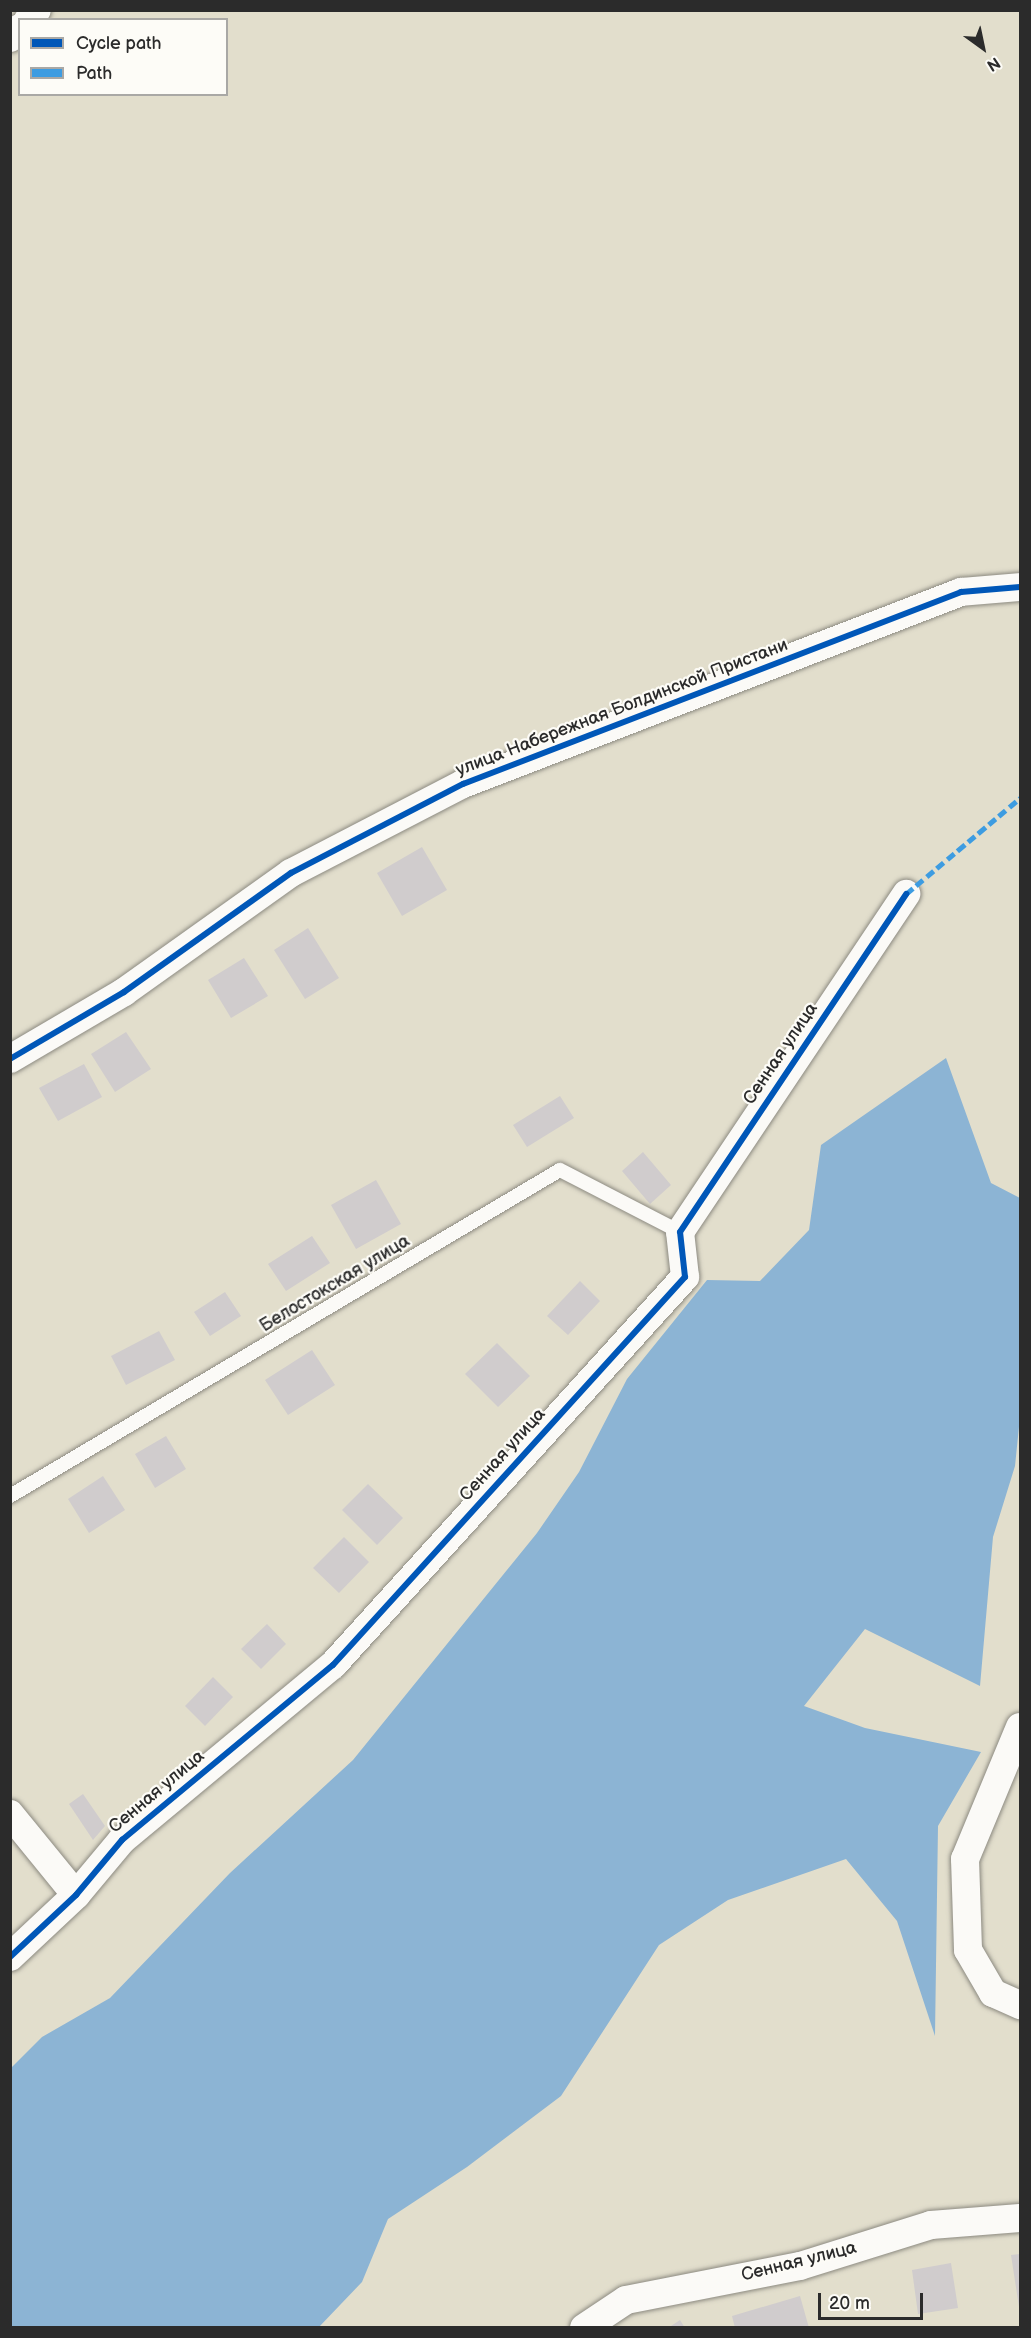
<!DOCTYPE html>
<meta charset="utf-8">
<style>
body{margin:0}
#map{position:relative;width:1031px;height:2338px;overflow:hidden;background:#e2decc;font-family:"Balsamiq Sans",sans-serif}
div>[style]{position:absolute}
.water>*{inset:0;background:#8cb4d4}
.building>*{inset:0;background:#d0cccd}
.roads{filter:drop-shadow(0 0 2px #8c8a81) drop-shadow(0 0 2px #8c8a81)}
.lane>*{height:14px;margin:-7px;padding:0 7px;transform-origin:7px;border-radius:7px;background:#fbfaf7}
.street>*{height:28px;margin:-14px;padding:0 14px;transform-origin:14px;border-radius:14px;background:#fbfaf7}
.quiet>*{height:4.5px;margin-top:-2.25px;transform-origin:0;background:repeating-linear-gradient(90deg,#3d9ce1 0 9px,transparent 0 13.5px)}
.cycleway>*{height:6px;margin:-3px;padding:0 3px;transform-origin:3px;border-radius:3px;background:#0057b8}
span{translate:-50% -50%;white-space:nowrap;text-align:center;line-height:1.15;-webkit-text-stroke:4.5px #fdfcf7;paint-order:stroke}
.street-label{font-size:18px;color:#2b2b2b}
.frame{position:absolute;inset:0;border:12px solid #2b2b2b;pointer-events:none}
.legend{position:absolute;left:18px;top:18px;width:210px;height:78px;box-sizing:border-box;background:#fdfcf7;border:2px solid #a9a8a5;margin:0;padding:8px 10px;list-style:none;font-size:18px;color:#2b2b2b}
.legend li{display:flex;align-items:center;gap:12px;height:30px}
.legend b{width:30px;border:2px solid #a9a8a5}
.north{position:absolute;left:953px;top:18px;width:60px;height:60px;-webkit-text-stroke:4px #fdfcf7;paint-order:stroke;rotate:147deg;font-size:16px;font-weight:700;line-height:24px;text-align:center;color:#2b2b2b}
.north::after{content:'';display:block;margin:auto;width:21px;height:27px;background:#2b2b2b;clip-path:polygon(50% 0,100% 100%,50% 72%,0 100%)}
.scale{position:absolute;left:818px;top:2293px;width:105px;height:27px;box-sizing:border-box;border:3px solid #2b2b2b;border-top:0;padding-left:8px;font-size:18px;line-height:21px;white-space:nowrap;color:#2b2b2b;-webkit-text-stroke:4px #fdfcf7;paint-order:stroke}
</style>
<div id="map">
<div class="water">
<div style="clip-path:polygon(946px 1058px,991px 1183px,1020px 1198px,1020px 1417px,1015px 1466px,993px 1537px,980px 1686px,865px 1629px,804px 1706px,865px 1728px,981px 1752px,938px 1826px,935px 2036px,897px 1921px,846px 1859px,728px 1900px,659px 1945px,561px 2096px,467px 2167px,388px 2219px,362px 2282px,319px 2327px,11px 2327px,11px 2068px,42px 2037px,110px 1998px,230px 1873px,353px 1760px,537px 1533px,579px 1472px,627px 1379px,707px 1280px,760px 1281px,809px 1230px,821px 1145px)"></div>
</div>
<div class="building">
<div style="clip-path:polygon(422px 847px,447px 890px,402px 916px,377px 873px)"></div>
<div style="clip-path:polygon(308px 928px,339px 978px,305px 999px,274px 950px)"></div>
<div style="clip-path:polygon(244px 958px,268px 996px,231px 1018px,208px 980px)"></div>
<div style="clip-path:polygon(126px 1032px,151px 1069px,115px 1092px,91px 1054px)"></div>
<div style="clip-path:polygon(84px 1064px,102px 1097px,58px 1121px,39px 1088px)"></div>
<div style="clip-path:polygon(560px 1096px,574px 1118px,527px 1147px,513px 1125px)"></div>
<div style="clip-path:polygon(643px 1152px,671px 1185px,650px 1204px,622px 1171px)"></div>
<div style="clip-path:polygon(376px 1180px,401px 1224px,356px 1249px,331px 1205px)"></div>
<div style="clip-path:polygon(312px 1236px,330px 1263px,286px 1291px,268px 1264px)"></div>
<div style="clip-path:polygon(580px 1281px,600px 1301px,568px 1335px,547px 1316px)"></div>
<div style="clip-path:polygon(225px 1292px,241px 1316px,210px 1336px,194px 1312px)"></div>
<div style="clip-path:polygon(159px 1331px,175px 1360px,126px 1385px,111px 1356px)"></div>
<div style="clip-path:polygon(497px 1343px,530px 1376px,498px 1407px,465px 1374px)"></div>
<div style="clip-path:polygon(312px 1350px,335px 1385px,288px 1415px,265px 1380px)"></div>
<div style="clip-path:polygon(166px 1436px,186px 1469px,155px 1488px,135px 1454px)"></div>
<div style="clip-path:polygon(103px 1476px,125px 1510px,89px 1533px,68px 1499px)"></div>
<div style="clip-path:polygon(368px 1484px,403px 1518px,377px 1545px,342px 1510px)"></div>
<div style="clip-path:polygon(344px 1537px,369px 1562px,339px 1593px,313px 1568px)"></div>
<div style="clip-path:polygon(267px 1624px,286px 1644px,261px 1669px,241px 1649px)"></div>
<div style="clip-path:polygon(213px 1677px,233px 1697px,205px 1726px,185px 1706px)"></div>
<div style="clip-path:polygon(83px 1794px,105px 1826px,93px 1840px,69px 1804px)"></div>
<div style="clip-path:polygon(1020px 2254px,1020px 2307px,1019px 2307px,1011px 2255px)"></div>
<div style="clip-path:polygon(951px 2263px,958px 2308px,918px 2314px,912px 2270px)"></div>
<div style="clip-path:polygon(800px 2296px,809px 2328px,735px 2328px,732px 2316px)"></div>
<div style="clip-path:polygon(680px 2320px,685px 2328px,668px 2328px)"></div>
</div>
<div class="roads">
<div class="lane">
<div style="left:10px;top:1496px;width:639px;rotate:-30.66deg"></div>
<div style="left:560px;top:1170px;width:135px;rotate:27.3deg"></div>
</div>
<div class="street">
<div style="left:28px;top:20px;width:13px;rotate:-48deg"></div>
<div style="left:10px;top:38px;width:14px;rotate:-45deg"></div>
<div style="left:10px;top:1059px;width:132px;rotate:-30.4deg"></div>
<div style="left:124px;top:992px;width:205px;rotate:-35.5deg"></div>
<div style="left:291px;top:873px;width:194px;rotate:-27.4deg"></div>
<div style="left:463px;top:784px;width:534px;rotate:-21.08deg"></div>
<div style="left:961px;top:592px;width:59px;rotate:-4.8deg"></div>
<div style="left:1020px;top:1727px;width:143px;rotate:112.6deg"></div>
<div style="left:965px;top:1859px;width:91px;rotate:88.1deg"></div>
<div style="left:968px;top:1950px;width:50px;rotate:59.8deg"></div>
<div style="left:993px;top:1993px;width:30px;rotate:24deg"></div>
<div style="left:10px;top:1814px;width:104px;rotate:50.8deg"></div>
<div style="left:10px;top:1957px;width:91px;rotate:-43.2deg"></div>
<div style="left:76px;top:1895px;width:72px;rotate:-50.1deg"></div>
<div style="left:122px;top:1840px;width:274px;rotate:-39.7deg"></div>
<div style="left:333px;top:1665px;width:524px;rotate:-47.79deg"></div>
<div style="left:685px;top:1277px;width:45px;rotate:-96.3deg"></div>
<div style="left:680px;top:1232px;width:407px;rotate:-56.2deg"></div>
<div style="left:584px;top:2328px;width:50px;rotate:-33.7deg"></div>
<div style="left:626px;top:2300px;width:177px;rotate:-11.1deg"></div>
<div style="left:800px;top:2266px;width:137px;rotate:-17.4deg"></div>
<div style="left:931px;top:2225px;width:89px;rotate:-4.5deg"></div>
</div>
</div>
<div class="quiet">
<div style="left:906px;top:894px;width:149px;rotate:-40.1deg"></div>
</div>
<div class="cycleway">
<div style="left:10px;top:1059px;width:132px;rotate:-30.4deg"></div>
<div style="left:124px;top:992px;width:205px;rotate:-35.5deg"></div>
<div style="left:291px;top:873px;width:194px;rotate:-27.4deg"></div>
<div style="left:463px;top:784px;width:534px;rotate:-21.08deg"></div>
<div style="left:961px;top:592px;width:59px;rotate:-4.8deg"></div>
<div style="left:10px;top:1957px;width:91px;rotate:-43.2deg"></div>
<div style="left:76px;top:1895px;width:72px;rotate:-50.1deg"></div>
<div style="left:122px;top:1840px;width:274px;rotate:-39.7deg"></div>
<div style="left:333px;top:1665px;width:524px;rotate:-47.79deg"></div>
<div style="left:685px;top:1277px;width:45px;rotate:-96.3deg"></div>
<div style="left:680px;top:1232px;width:407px;rotate:-56.2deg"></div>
</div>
<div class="street-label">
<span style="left:622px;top:708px;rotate:-21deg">улица Набережная Болдинской Пристани</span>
<span style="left:781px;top:1054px;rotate:-56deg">Сенная улица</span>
<span style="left:335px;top:1284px;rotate:-31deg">Белостокская улица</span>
<span style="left:503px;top:1455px;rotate:-48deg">Сенная улица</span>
<span style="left:157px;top:1792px;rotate:-40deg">Сенная улица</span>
<span style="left:799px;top:2262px;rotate:-14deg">Сенная улица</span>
</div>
<div class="frame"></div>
<ul class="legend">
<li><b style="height:8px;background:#0057b8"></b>Cycle path</li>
<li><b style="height:8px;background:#3d9ce1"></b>Path</li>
</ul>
<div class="north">N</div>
<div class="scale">20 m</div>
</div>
